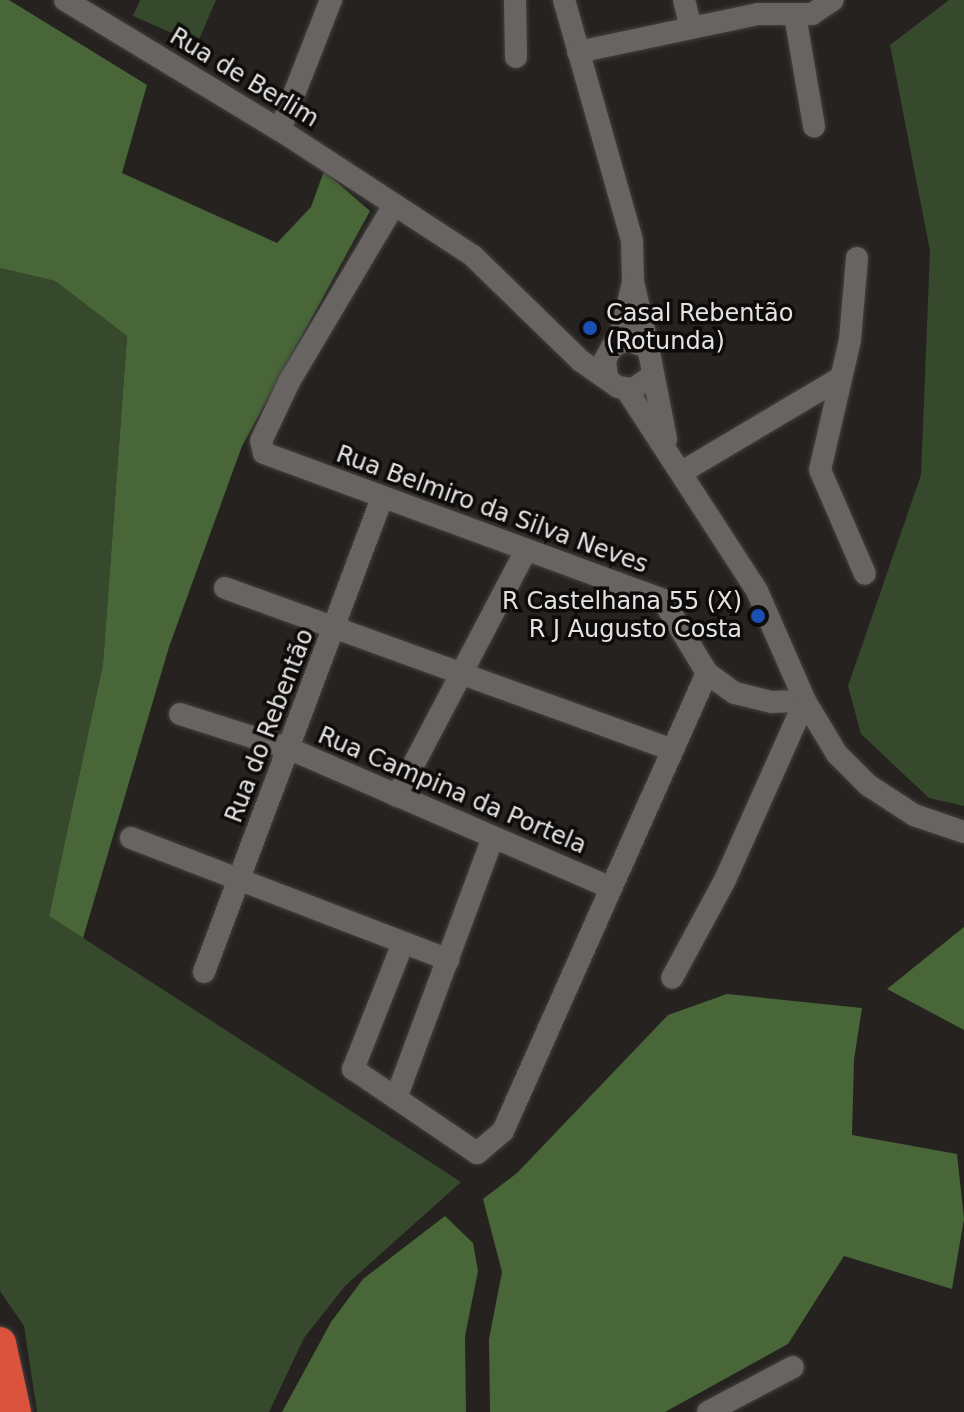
<!DOCTYPE html>
<meta charset="utf-8">
<style>
body{margin:0}
#map{position:relative;width:964px;height:1412px;overflow:hidden;background:#252220;font-family:"DejaVu Sans",sans-serif}
div>[style]{position:absolute}
.green>*{inset:0;background:#36492d}
.forest>*{inset:0;background:#486638}
.roads{filter:drop-shadow(0 0 2px #42403e) drop-shadow(0 0 2px #42403e)}
.minor>*{height:22px;margin:-11px;padding:0 11px;transform-origin:11px;border-radius:11px;background:#676462}
.highway>*{height:32px;margin:-16px;padding:0 16px;transform-origin:16px;border-radius:16px;background:#db533d}
.dots>*{width:22px;height:22px;translate:-50% -50%;box-sizing:border-box;border:4px solid #0d0c0b;border-radius:50%}
span{translate:-50% -50%;white-space:nowrap;text-align:center;line-height:1.15;-webkit-text-stroke:7px #0d0c0b;paint-order:stroke}
.street-label{font-size:24px;color:#e5e3e2}
.poi-label{font-size:24px;color:#e5e3e2}
.left{translate:0 -50%;text-align:left}
.right{translate:-100% -50%;text-align:right}
</style>
<div id="map">
<div class="green">
<div style="clip-path:polygon(140px 0,216px 0,197px 44px,133px 16px)"></div>
<div style="clip-path:polygon(949px 0,964px 0,964px 806px,929px 798px,861px 734px,848px 686px,921px 475px,930px 251px,890px 45px)"></div>
<div style="clip-path:polygon(0 268px,55px 281px,127px 336px,103px 664px,49px 916px,461px 1182px,345px 1286px,304px 1338px,269px 1412px,37px 1412px,24px 1326px,0 1291px)"></div>
</div>
<div class="forest">
<div style="clip-path:polygon(0 0,9px 0,147px 85px,122px 173px,277px 243px,311px 207px,324px 171px,370px 211px,242px 446px,169px 647px,83px 938px,49px 916px,103px 664px,127px 336px,55px 281px,0 268px)"></div>
<div style="clip-path:polygon(964px 927px,964px 1030px,887px 989px)"></div>
<div style="clip-path:polygon(727px 994px,862px 1008px,854px 1060px,852px 1135px,957px 1154px,964px 1219px,952px 1289px,844px 1256px,788px 1344px,665px 1412px,490px 1412px,489px 1339px,502px 1272px,483px 1199px,517px 1173px,668px 1015px)"></div>
<div style="clip-path:polygon(445px 1216px,473px 1243px,478px 1271px,465px 1336px,466px 1412px,282px 1412px,331px 1322px,363px 1279px)"></div>
</div>
<div class="roads">
<div class="minor">
<div style="left:65px;top:0;width:251px;rotate:31.2deg"></div>
<div style="left:280px;top:130px;width:230px;rotate:33.1deg"></div>
<div style="left:473px;top:256px;width:151px;rotate:44.2deg"></div>
<div style="left:581px;top:361px;width:45px;rotate:35.1deg"></div>
<div style="left:618px;top:387px;width:15px;rotate:8deg"></div>
<div style="left:633px;top:389px;width:23px;rotate:-34deg"></div>
<div style="left:515px;top:0;width:57px;rotate:89deg"></div>
<div style="left:564px;top:0;width:250px;rotate:74.2deg"></div>
<div style="left:632px;top:241px;width:41px;rotate:88.6deg"></div>
<div style="left:633px;top:282px;width:62px;rotate:103.1deg"></div>
<div style="left:684px;top:0;width:29px;rotate:76deg"></div>
<div style="left:795px;top:15px;width:113px;rotate:80.3deg"></div>
<div style="left:578px;top:52px;width:184px;rotate:-11.9deg"></div>
<div style="left:758px;top:14px;width:54px"></div>
<div style="left:812px;top:14px;width:25px;rotate:-34deg"></div>
<div style="left:280px;top:130px;width:140px;rotate:-68.6deg"></div>
<div style="left:394px;top:205px;width:206px;rotate:120.7deg"></div>
<div style="left:289px;top:382px;width:65px;rotate:115.4deg"></div>
<div style="left:261px;top:441px;width:12px;rotate:76deg"></div>
<div style="left:264px;top:453px;width:425px;rotate:20.2deg"></div>
<div style="left:663px;top:600px;width:85px;rotate:58.9deg"></div>
<div style="left:707px;top:673px;width:34px;rotate:36deg"></div>
<div style="left:735px;top:693px;width:37px;rotate:14deg"></div>
<div style="left:771px;top:702px;width:34px;rotate:-2deg"></div>
<div style="left:805px;top:701px;width:196px;rotate:114.1deg"></div>
<div style="left:725px;top:880px;width:111px;rotate:118.4deg"></div>
<div style="left:857px;top:258px;width:82px;rotate:94.9deg"></div>
<div style="left:850px;top:340px;width:133px;rotate:103deg"></div>
<div style="left:820px;top:470px;width:113px;rotate:66.6deg"></div>
<div style="left:634px;top:286px;width:63px;rotate:77.1deg"></div>
<div style="left:607px;top:375px;width:15px;rotate:-98deg"></div>
<div style="left:605px;top:360px;width:15px;rotate:-62deg"></div>
<div style="left:612px;top:347px;width:16px;rotate:-27deg"></div>
<div style="left:626px;top:340px;width:23px;rotate:18deg"></div>
<div style="left:648px;top:347px;width:94px;rotate:78.9deg"></div>
<div style="left:626px;top:389px;width:241px;rotate:57deg"></div>
<div style="left:757px;top:591px;width:120px;rotate:66.4deg"></div>
<div style="left:805px;top:701px;width:62px;rotate:58.9deg"></div>
<div style="left:837px;top:754px;width:44px;rotate:45deg"></div>
<div style="left:868px;top:785px;width:55px;rotate:33.1deg"></div>
<div style="left:914px;top:815px;width:53px;rotate:18.8deg"></div>
<div style="left:682px;top:472px;width:184px;rotate:-30.7deg"></div>
<div style="left:225px;top:588px;width:475px;rotate:19.9deg"></div>
<div style="left:180px;top:714px;width:115px;rotate:17.7deg"></div>
<div style="left:290px;top:749px;width:350px;rotate:23.4deg"></div>
<div style="left:397px;top:796px;width:278px;rotate:-62.3deg"></div>
<div style="left:131px;top:838px;width:340px;rotate:21deg"></div>
<div style="left:403px;top:943px;width:136px;rotate:111.6deg"></div>
<div style="left:353px;top:1069px;width:150px;rotate:34.1deg"></div>
<div style="left:477px;top:1153px;width:34px;rotate:-40deg"></div>
<div style="left:503px;top:1131px;width:501px;rotate:-65.99deg"></div>
<div style="left:204px;top:972px;width:506px;rotate:-69.42deg"></div>
<div style="left:396px;top:1098px;width:278px;rotate:-69.6deg"></div>
<div style="left:708px;top:1412px;width:96px;rotate:-27.9deg"></div>
</div>
<div class="highway">
<div style="left:0;top:1343px;width:71px;rotate:77.7deg"></div>
</div>
</div>
<div class="dots">
<div style="left:590px;top:328px;background:#1a4fb4"></div>
<div style="left:758px;top:616px;background:#1a4fb4"></div>
</div>
<div class="street-label">
<span style="left:244px;top:78px;rotate:31deg">Rua de Berlim</span>
<span style="left:492px;top:510px;rotate:20deg">Rua Belmiro da Silva Neves</span>
<span style="left:270px;top:726px;rotate:-69deg">Rua do Rebentão</span>
<span style="left:452px;top:791px;rotate:23deg">Rua Campina da Portela</span>
</div>
<div class="poi-label">
<span class="left" style="left:606px;top:328px">Casal Rebentão<br>(Rotunda)</span>
<span class="right" style="left:742px;top:616px">R Castelhana 55 (X)<br>R J Augusto Costa</span>
</div>
</div>
